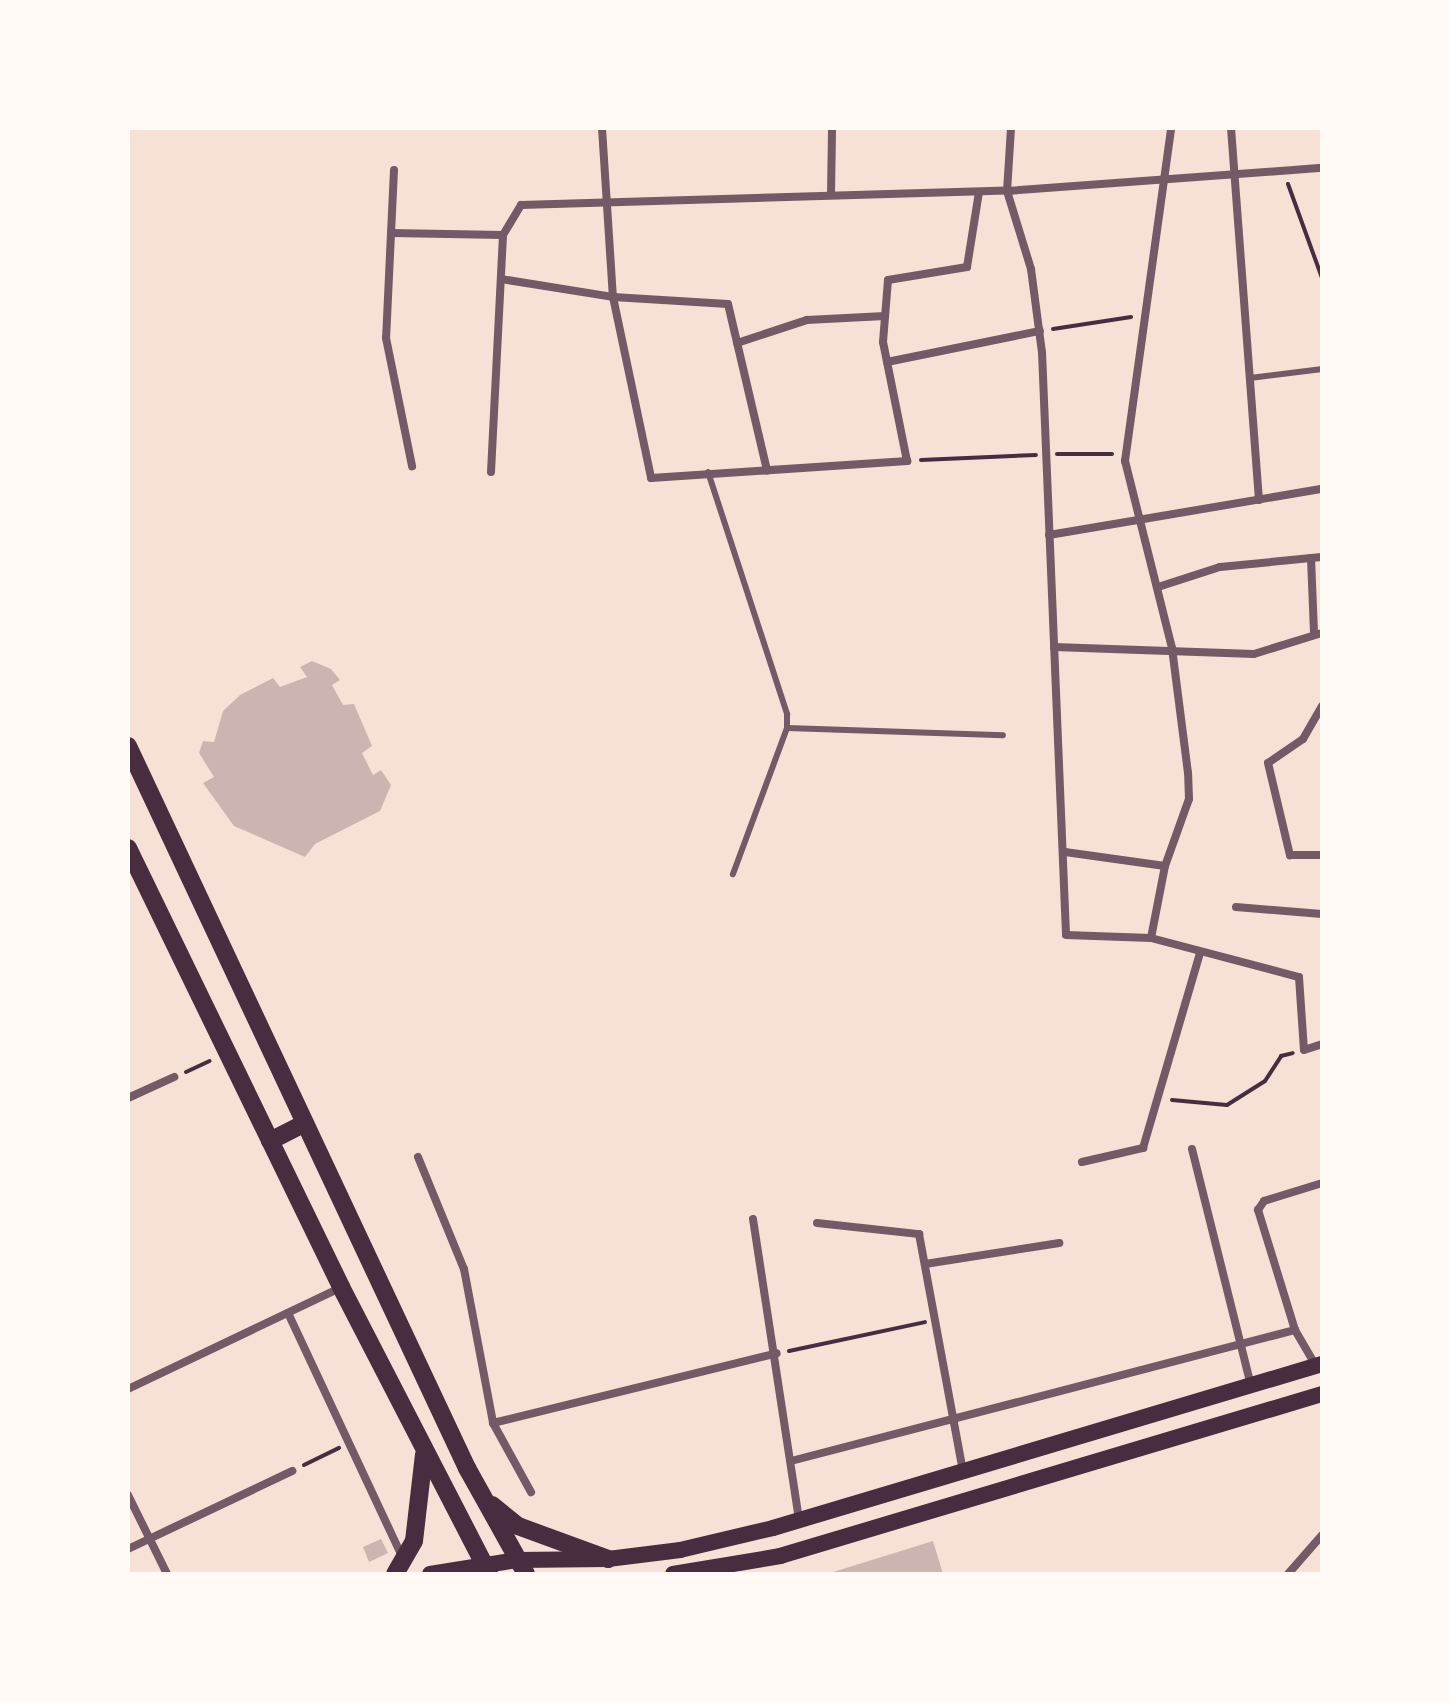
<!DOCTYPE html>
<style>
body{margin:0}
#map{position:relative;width:1450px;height:1702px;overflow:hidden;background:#f7e1d7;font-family:Spectral,serif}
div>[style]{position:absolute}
.building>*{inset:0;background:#ccb4b1}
.path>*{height:4px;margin:-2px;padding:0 2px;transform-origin:2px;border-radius:2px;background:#4a2c40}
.service>*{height:6px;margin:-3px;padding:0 3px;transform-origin:3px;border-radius:3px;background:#755966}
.minor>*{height:8px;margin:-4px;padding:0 4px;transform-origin:4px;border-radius:4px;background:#755966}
.secondary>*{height:16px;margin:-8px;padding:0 8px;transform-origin:8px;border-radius:8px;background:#4a2c40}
.primary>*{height:18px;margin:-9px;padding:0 9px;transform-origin:9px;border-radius:9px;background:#4a2c40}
span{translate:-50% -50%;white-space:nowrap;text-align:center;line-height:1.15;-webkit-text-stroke:7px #fffaf5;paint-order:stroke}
.frame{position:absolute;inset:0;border:130px solid #fffaf5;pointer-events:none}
</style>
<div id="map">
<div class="building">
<div style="clip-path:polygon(312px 661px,331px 669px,340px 680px,332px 685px,343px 705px,354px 704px,372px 746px,362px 753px,373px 775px,381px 770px,391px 785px,380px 811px,315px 844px,305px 857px,234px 826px,203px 783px,214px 777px,199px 753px,203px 741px,214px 742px,223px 711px,240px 695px,273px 678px,280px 687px,307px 677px,300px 667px)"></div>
<div style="clip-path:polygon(381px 1539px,388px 1553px,369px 1562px,363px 1547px)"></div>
<div style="clip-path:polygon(933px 1541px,943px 1574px,831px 1574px,830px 1573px)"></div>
</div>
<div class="path">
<div style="left:1288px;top:184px;width:100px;rotate:70.1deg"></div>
<div style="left:1053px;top:329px;width:79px;rotate:-8.7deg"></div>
<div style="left:1057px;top:454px;width:55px"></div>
<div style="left:921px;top:460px;width:115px;rotate:-2.5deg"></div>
<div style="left:186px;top:1072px;width:26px;rotate:-25deg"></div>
<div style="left:1172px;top:1100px;width:55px;rotate:5.2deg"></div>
<div style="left:1227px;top:1105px;width:45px;rotate:-32.3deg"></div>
<div style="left:1265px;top:1081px;width:30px;rotate:-57deg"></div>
<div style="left:1281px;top:1056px;width:12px;rotate:-14deg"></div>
<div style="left:789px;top:1351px;width:139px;rotate:-12deg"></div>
<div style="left:304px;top:1465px;width:39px;rotate:-26deg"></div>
</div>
<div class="service">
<div style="left:1250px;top:378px;width:73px;rotate:-7.1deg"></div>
<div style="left:708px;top:472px;width:255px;rotate:71.9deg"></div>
<div style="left:787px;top:714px;width:14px;rotate:90deg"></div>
<div style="left:787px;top:728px;width:156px;rotate:110.3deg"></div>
<div style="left:787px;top:728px;width:216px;rotate:1.9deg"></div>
</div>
<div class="minor">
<div style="left:602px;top:128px;width:169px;rotate:86.3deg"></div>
<div style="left:613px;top:297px;width:185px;rotate:78.1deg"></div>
<div style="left:651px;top:478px;width:257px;rotate:-3.8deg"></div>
<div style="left:907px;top:461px;width:121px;rotate:-101.4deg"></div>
<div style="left:883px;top:342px;width:62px;rotate:-85.4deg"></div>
<div style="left:888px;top:280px;width:80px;rotate:-9.3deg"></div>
<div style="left:967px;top:267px;width:76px;rotate:-80.9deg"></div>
<div style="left:1011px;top:128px;width:63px;rotate:93.6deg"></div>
<div style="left:1007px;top:191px;width:316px;rotate:-4.2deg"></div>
<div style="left:1231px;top:128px;width:373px;rotate:85.7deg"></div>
<div style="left:394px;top:170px;width:168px;rotate:92.7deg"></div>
<div style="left:386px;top:338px;width:131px;rotate:78.5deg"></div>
<div style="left:831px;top:195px;width:67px;rotate:-89.1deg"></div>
<div style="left:391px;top:233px;width:112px;rotate:1deg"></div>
<div style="left:503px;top:235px;width:35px;rotate:-59deg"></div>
<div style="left:521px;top:205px;width:486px;rotate:-1.7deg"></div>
<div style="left:1007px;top:191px;width:82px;rotate:72.9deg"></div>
<div style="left:1031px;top:269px;width:84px;rotate:82.5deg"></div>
<div style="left:1042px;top:352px;width:583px;rotate:87.64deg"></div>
<div style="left:1066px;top:935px;width:85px;rotate:2deg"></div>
<div style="left:1151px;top:938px;width:153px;rotate:14.8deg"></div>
<div style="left:1299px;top:977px;width:73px;rotate:86.1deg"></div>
<div style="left:1304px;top:1050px;width:19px;rotate:-18deg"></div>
<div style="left:501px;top:279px;width:113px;rotate:9.1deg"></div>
<div style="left:613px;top:297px;width:115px;rotate:3.5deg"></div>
<div style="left:728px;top:304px;width:171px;rotate:76.8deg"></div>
<div style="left:737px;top:343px;width:74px;rotate:-18.2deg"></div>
<div style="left:807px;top:320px;width:78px;rotate:-2.9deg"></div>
<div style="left:887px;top:362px;width:156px;rotate:-11.5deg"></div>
<div style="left:491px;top:472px;width:237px;rotate:-87.1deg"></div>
<div style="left:1049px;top:535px;width:277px;rotate:-9.6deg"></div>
<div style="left:1311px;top:558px;width:74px;rotate:87.7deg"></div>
<div style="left:1158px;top:587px;width:65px;rotate:-17.9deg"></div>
<div style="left:1220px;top:567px;width:102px;rotate:-5.6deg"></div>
<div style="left:1054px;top:647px;width:200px;rotate:2deg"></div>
<div style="left:1254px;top:654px;width:71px;rotate:-17.2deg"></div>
<div style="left:1322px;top:706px;width:38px;rotate:120deg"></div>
<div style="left:1303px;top:739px;width:42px;rotate:145.6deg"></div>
<div style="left:1268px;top:763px;width:95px;rotate:76.6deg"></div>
<div style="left:1290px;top:855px;width:32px"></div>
<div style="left:1065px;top:852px;width:101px;rotate:8deg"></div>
<div style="left:1236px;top:907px;width:86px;rotate:4.7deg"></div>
<div style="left:1151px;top:938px;width:73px;rotate:-79deg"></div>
<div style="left:1165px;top:866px;width:71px;rotate:-70.3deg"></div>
<div style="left:1189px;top:799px;width:26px;rotate:-92deg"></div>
<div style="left:1188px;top:773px;width:126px;rotate:-97.3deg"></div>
<div style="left:1172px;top:648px;width:193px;rotate:-104.1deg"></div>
<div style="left:1125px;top:461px;width:336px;rotate:-82.1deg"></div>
<div style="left:128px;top:1098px;width:51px;rotate:-24.5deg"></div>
<div style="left:1192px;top:1149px;width:244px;rotate:76deg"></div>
<div style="left:418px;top:1157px;width:121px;rotate:67.7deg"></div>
<div style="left:464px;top:1269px;width:157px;rotate:79.3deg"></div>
<div style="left:493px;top:1423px;width:79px;rotate:61.2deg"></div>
<div style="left:1082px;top:1162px;width:63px;rotate:-12.9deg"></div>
<div style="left:1143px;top:1148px;width:203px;rotate:-73.7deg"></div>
<div style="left:753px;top:1219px;width:305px;rotate:81.3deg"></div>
<div style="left:817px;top:1223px;width:103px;rotate:6.2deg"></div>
<div style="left:919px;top:1234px;width:241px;rotate:79.5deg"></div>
<div style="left:925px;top:1264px;width:136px;rotate:-8.9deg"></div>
<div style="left:288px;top:1313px;width:271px;rotate:64.9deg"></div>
<div style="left:1316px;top:1366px;width:42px;rotate:-120.3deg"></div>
<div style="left:1295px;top:1330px;width:126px;rotate:-107.1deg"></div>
<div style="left:1258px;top:1210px;width:11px;rotate:-56deg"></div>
<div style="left:1264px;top:1201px;width:61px;rotate:-17.2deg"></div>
<div style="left:128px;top:1389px;width:235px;rotate:-25.5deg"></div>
<div style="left:493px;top:1423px;width:292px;rotate:-13.8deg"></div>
<div style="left:791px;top:1461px;width:521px;rotate:-14.57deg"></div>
<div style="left:128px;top:1495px;width:88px;rotate:63.7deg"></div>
<div style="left:128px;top:1549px;width:182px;rotate:-25.4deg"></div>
<div style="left:1288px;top:1574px;width:52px;rotate:-48.9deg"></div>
</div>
<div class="secondary">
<div style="left:430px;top:1574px;width:88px;rotate:-9.1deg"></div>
<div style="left:517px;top:1560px;width:91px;rotate:-0.6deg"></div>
<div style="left:608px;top:1559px;width:73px;rotate:-7.1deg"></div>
<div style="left:680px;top:1550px;width:96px;rotate:-13.3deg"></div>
<div style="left:773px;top:1528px;width:573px;rotate:-16.63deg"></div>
<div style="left:673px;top:1574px;width:109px;rotate:-9.5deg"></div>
<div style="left:780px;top:1556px;width:566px;rotate:-16.64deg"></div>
</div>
<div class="primary">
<div style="left:128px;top:746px;width:798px;rotate:64.85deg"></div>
<div style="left:467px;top:1468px;width:121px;rotate:60.9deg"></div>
<div style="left:128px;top:848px;width:488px;rotate:64.1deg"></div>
<div style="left:341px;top:1287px;width:323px;rotate:62.7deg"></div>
<div style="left:270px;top:1141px;width:39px;rotate:-27deg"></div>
<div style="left:492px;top:1505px;width:33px;rotate:39deg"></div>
<div style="left:518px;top:1526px;width:96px;rotate:20.1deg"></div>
<div style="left:395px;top:1574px;width:38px;rotate:-60deg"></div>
<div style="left:414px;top:1541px;width:87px;rotate:-83.4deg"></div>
</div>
<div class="frame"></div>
</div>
